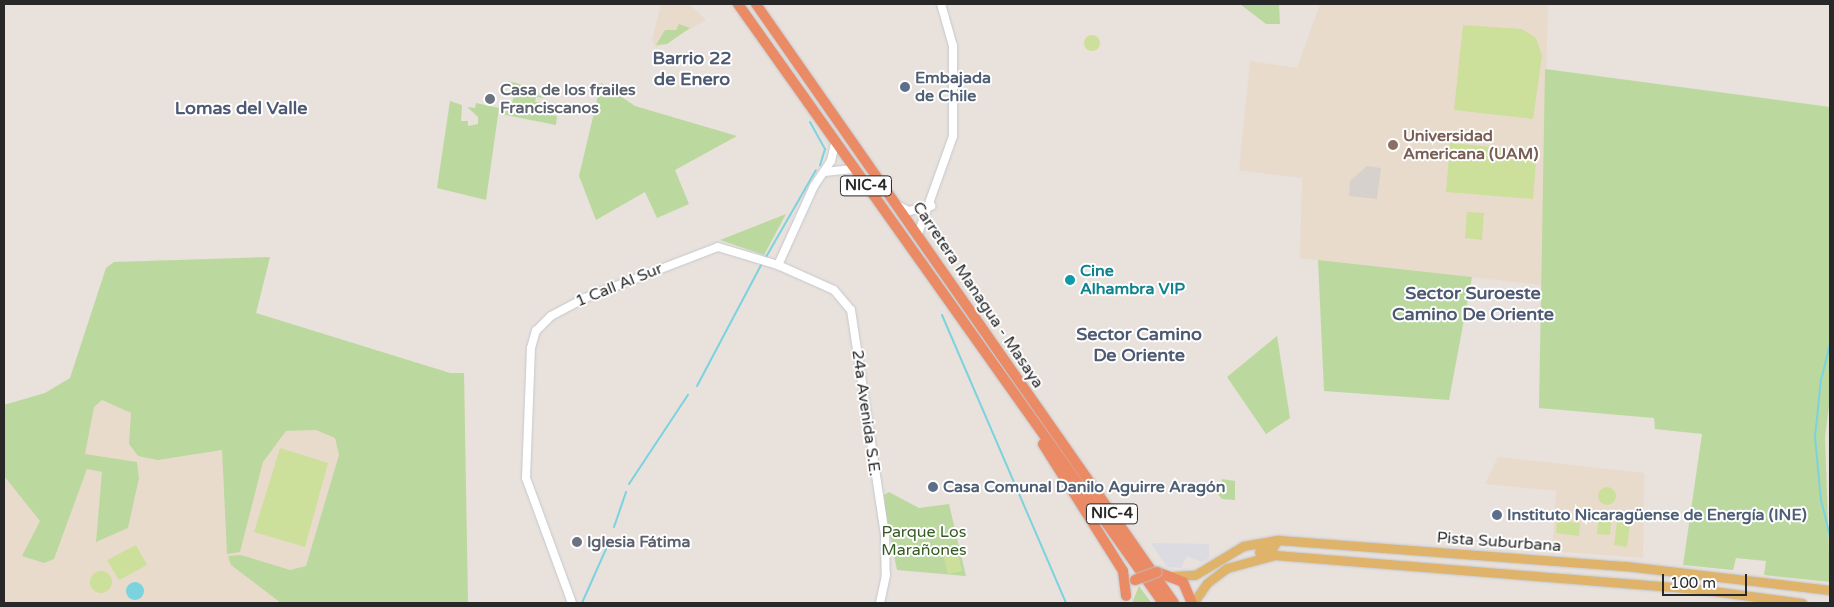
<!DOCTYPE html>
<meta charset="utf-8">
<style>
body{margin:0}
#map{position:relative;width:1834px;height:607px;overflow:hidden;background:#e9e1db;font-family:"Varela Round",sans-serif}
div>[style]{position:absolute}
.industrial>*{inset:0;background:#dcdbe2}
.education>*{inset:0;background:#e9dbcc}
.green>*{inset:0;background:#bbd99e}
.pitch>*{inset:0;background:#ccdf9b}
.round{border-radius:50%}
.plaza>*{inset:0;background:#d6d1cd}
.water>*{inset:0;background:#7ad3df}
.stream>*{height:2px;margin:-1px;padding:0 1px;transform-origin:1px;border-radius:1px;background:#7ad3df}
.roads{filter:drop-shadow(0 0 1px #c3c8d0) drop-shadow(0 0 1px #c3c8d0)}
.secondary>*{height:8px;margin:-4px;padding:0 4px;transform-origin:4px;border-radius:4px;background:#fff}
.primary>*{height:9px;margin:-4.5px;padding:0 4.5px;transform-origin:4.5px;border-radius:4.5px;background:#dfb36a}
.highway>*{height:10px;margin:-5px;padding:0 5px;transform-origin:5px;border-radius:5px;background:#ea8b65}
.bridges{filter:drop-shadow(0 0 1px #bebebe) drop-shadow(0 0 1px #bebebe)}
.highway-bridge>*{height:10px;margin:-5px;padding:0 5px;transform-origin:5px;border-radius:5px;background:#ea8b65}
.dots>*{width:14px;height:14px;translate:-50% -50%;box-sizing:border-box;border:2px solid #fff;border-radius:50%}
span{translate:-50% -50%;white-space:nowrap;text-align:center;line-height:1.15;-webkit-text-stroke:4px #fff;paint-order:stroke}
.shield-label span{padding:1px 4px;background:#fff;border:1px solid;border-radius:4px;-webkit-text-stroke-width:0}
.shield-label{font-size:15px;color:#282828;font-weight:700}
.service-label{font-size:16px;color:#4e5e75;font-weight:700}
.left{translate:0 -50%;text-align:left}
.worship-label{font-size:16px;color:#5b616d;font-weight:700}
.education-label{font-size:16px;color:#785e54;font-weight:700}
.culture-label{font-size:16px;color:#0d838f;font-weight:700}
.street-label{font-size:16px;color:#282828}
.park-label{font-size:16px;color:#365b22}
.neighbourhood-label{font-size:18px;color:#4e5a73;font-weight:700}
.frame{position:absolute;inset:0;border:5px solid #282828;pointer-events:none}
.scale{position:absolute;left:1662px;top:574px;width:85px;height:22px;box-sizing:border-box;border:2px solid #282828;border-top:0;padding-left:6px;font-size:15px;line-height:18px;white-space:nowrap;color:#282828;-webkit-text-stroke:4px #fff;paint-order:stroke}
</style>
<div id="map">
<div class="industrial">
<div style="clip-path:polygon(1151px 543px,1209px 544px,1209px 558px,1202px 562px,1187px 556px,1181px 568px,1167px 567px)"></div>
</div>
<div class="education">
<div style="clip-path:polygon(661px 4px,689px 4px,706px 20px,656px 48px,652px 40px)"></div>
<div style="clip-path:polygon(1320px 4px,1548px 4px,1541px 285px,1300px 258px,1302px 178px,1239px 170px,1250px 61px,1297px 68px)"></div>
<div style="clip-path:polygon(270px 257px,256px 313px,450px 373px,464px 373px,468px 603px,4px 603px,4px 405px,45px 393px,70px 378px,106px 268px,114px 262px)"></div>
<div style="clip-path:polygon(1498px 457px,1644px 473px,1643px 558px,1552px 551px,1556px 491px,1485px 484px)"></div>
</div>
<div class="green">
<div style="clip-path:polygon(1240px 4px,1279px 4px,1280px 24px,1266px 24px)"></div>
<div style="clip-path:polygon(679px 24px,690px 28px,667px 44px,656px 45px,665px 30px,676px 30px)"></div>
<div style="clip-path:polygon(1545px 69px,1830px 107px,1830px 398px,1825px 437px,1830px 582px,1764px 575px,1766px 561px,1736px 558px,1733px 570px,1683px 565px,1702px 434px,1655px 429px,1654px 418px,1539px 408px)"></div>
<div style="clip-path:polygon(507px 81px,517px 83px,527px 88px,544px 98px,536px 97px,535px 102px,543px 103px,543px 114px,557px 116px,556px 125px,501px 114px,501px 110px,510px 111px,516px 87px)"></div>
<div style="clip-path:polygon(601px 83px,635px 106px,737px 136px,675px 170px,689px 204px,657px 218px,645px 192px,596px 220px,579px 176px)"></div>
<div style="clip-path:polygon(450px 101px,462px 105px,461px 121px,468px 121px,468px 126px,478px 124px,478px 117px,467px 107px,475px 108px,476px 103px,499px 108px,486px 200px,437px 188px)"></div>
<div style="clip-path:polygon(786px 214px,764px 255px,720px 240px)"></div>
<div style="clip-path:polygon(270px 257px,256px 313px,450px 373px,464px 373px,468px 603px,281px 603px,231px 565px,228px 556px,241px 555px,290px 570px,306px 566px,339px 455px,335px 438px,316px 430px,286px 431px,263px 462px,240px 552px,227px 554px,222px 450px,158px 460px,138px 456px,129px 444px,131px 413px,102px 400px,94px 407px,85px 454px,137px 462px,139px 478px,128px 528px,96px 542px,102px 472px,87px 469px,54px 559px,44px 563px,22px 556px,40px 521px,4px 476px,4px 405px,45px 393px,70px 378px,106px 268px,114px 262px)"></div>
<div style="clip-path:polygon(1318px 260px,1472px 277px,1449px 400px,1324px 391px)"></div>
<div style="clip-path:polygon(1277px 336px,1290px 418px,1266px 434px,1227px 377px)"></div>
<div style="clip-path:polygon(1222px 479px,1235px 481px,1235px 500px,1222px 499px,1209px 483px,1221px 484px)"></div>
<div style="clip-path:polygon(889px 492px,919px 508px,949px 504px,966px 576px,897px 570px,885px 512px,884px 495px)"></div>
<div style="clip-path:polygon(1139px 586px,1150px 601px,1152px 603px,1132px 603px)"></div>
</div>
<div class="pitch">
<div style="clip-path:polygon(1463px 25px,1522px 29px,1536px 38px,1542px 56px,1533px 119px,1454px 110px)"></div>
<div class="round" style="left:1084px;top:35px;width:16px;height:16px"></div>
<div style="clip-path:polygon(1450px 143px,1537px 151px,1533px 199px,1446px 192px)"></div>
<div style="clip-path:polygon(1467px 212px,1484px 213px,1482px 240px,1465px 238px)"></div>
<div style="clip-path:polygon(280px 448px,328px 463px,305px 547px,254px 532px)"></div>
<div class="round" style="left:1598px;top:487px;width:18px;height:18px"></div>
<div style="clip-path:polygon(1599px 511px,1612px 512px,1610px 535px,1597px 534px)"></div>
<div style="clip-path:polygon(1557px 521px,1580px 523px,1579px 536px,1556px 533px)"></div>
<div style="clip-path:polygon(1617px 522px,1630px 523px,1627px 547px,1614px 545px)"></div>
<div style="clip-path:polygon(136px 545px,147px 565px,119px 580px,107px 560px)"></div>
<div style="clip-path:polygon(956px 547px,962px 571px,948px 574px,942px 550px)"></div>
<div class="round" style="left:90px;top:571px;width:22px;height:22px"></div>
</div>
<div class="plaza">
<div style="clip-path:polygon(1367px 166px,1381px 168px,1377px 199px,1349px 196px,1350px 181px)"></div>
</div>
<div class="water">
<div class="round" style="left:126px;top:582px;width:18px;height:18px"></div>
</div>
<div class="stream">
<div style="left:810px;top:122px;width:31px;rotate:61deg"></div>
<div style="left:825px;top:149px;width:17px;rotate:107deg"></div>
<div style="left:766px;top:257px;width:100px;rotate:-60.1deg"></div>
<div style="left:942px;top:315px;width:314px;rotate:66.7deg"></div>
<div style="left:1830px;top:344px;width:36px;rotate:104deg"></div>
<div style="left:1821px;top:379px;width:58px;rotate:95.9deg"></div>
<div style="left:1815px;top:437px;width:63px;rotate:84.6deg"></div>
<div style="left:1821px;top:500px;width:37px;rotate:76deg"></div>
<div style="left:697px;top:386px;width:137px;rotate:-62.1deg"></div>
<div style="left:629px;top:484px;width:107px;rotate:-56.5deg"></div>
<div style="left:614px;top:527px;width:37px;rotate:-71deg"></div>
<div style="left:582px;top:603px;width:69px;rotate:-66deg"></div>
</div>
<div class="roads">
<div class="secondary">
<div style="left:824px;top:172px;width:29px;rotate:-6deg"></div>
<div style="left:899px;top:206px;width:11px;rotate:27deg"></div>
<div style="left:909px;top:211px;width:23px;rotate:-13deg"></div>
<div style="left:918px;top:234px;width:104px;rotate:-70.3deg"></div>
<div style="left:953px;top:136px;width:90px;rotate:-90deg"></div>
<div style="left:953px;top:46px;width:44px;rotate:-105.9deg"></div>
<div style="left:778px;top:265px;width:87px;rotate:-65.5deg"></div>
<div style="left:814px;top:186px;width:30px;rotate:-56deg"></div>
<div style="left:831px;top:161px;width:17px;rotate:-77deg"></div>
<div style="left:572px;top:603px;width:133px;rotate:-110.2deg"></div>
<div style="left:526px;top:478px;width:130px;rotate:-87.8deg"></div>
<div style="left:531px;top:348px;width:18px;rotate:-74deg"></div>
<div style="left:536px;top:331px;width:21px;rotate:-45deg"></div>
<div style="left:551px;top:316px;width:38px;rotate:-28deg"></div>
<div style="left:585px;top:298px;width:142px;rotate:-21deg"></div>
<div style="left:718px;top:247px;width:63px;rotate:16.7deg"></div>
<div style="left:778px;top:265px;width:61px;rotate:24.1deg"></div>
<div style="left:834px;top:290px;width:26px;rotate:50deg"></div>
<div style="left:851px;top:310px;width:229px;rotate:81.4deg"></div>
<div style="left:885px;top:536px;width:39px;rotate:89deg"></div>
<div style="left:886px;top:575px;width:29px;rotate:102deg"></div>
</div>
<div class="primary">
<div style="left:1259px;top:552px;width:14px;rotate:-17deg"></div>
<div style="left:1272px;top:548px;width:10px;rotate:-53deg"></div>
<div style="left:1173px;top:576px;width:22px;rotate:-3deg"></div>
<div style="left:1195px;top:575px;width:56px;rotate:-31.1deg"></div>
<div style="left:1243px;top:546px;width:36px;rotate:-10deg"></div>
<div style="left:1278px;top:540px;width:349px;rotate:4.3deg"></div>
<div style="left:1626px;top:566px;width:205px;rotate:6.7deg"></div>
<div style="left:1193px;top:603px;width:24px;rotate:-55deg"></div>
<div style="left:1207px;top:583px;width:25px;rotate:-37deg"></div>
<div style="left:1227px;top:568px;width:50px;rotate:-15.2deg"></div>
<div style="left:1275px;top:555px;width:424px;rotate:4.6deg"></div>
<div style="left:1698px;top:589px;width:105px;rotate:7.7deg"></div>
</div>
<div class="highway">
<div style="left:738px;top:4px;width:734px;rotate:54.64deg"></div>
<div style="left:756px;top:4px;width:730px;rotate:55.09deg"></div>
<div style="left:1043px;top:444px;width:150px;rotate:57.8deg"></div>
<div style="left:1123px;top:571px;width:25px;rotate:83deg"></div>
<div style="left:1157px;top:572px;width:28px;rotate:21deg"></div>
<div style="left:1183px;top:582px;width:23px;rotate:67deg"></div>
</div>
</div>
<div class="bridges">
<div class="highway-bridge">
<div style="left:1135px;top:580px;width:23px;rotate:-20deg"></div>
</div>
</div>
<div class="dots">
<div style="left:905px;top:87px;background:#5c6f8a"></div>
<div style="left:490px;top:99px;background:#6b7280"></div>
<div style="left:1393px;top:145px;background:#8d6e63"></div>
<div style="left:1070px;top:280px;background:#0f9aa8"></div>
<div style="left:933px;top:487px;background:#5c6f8a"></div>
<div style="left:1497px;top:515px;background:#5c6f8a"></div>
<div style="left:577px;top:542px;background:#6b7280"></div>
</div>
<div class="shield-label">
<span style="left:866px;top:186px">NIC-4</span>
<span style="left:1112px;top:514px">NIC-4</span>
</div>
<div class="service-label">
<span class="left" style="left:915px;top:87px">Embajada<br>de Chile</span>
<span class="left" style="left:943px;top:487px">Casa Comunal Danilo Aguirre Aragón</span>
<span class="left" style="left:1507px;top:515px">Instituto Nicaragüense de Energía (INE)</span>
</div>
<div class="worship-label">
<span class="left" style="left:500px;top:99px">Casa de los frailes<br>Franciscanos</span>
<span class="left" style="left:587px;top:542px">Iglesia Fátima</span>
</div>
<div class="education-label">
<span class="left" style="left:1403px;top:145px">Universidad<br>Americana (UAM)</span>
</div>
<div class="culture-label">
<span class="left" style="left:1080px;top:280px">Cine<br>Alhambra VIP</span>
</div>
<div class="street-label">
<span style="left:619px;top:285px;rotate:-22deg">1 Call Al Sur</span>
<span style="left:978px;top:295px;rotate:56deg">Carretera Managua - Masaya</span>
<span style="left:866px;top:413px;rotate:82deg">24a Avenida S.E.</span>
<span style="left:1499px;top:542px;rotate:4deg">Pista Suburbana</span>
</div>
<div class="park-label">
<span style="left:924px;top:541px">Parque Los<br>Marañones</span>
</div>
<div class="neighbourhood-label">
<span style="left:692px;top:69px">Barrio 22<br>de Enero</span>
<span style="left:241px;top:108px">Lomas del Valle</span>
<span style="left:1473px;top:304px">Sector Suroeste<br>Camino De Oriente</span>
<span style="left:1139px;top:345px">Sector Camino<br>De Oriente</span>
</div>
<div class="frame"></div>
<div class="scale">100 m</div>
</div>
